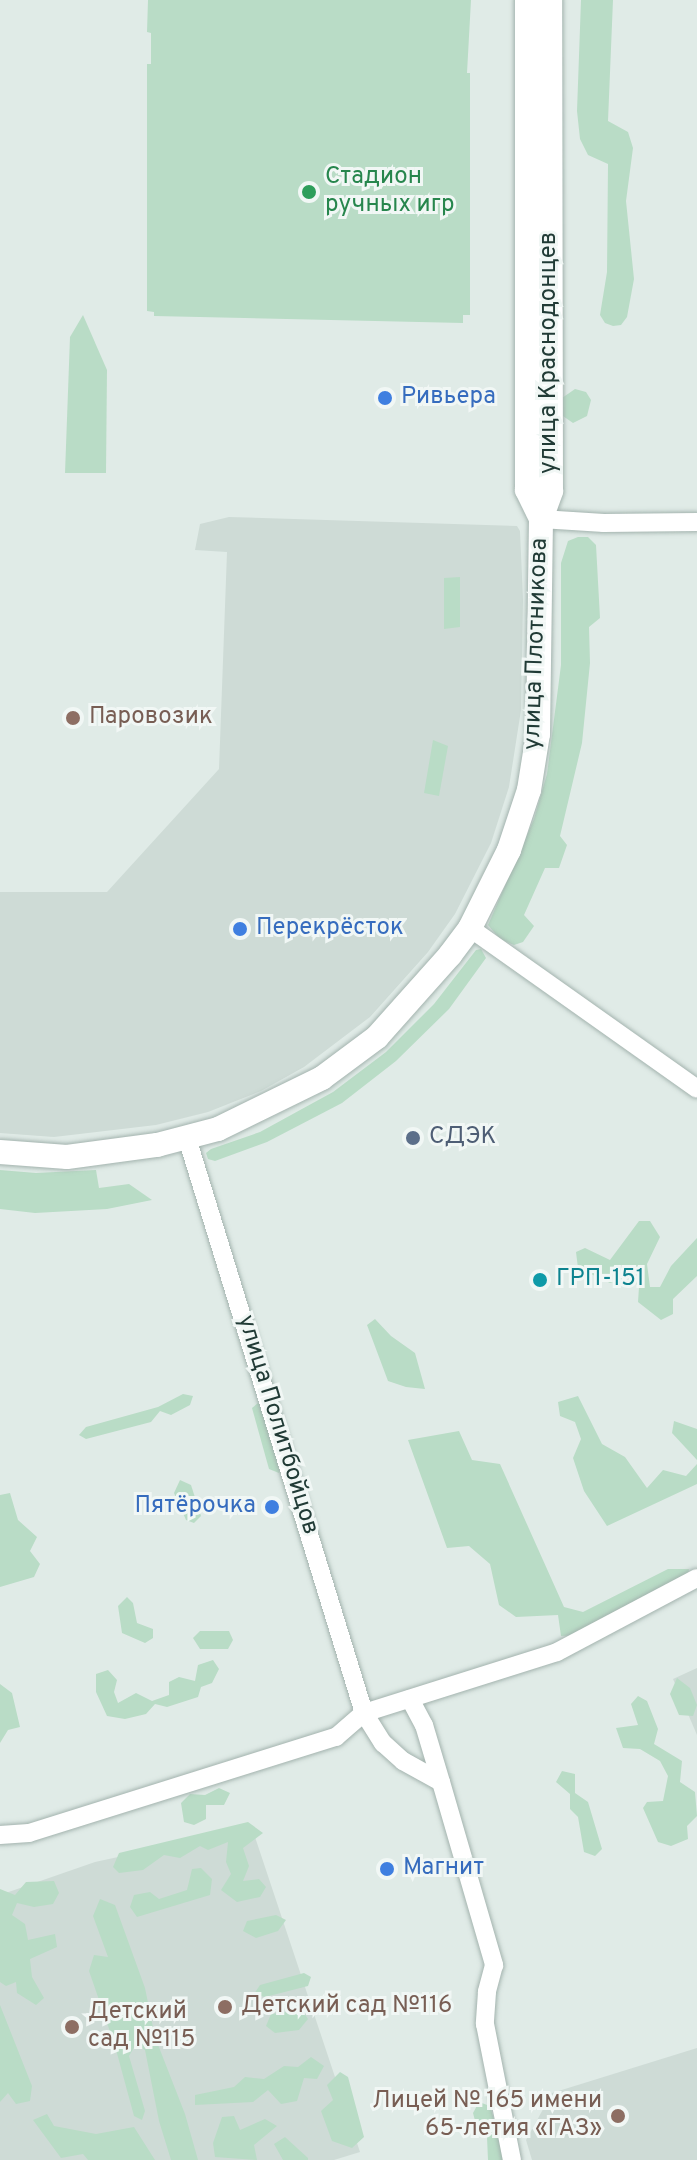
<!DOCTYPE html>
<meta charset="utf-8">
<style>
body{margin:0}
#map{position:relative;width:697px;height:2160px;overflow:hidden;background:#e0ebe7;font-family:Overpass,sans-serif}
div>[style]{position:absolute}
.built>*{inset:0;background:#cedbd6}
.green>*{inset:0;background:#b9dcc6}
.roads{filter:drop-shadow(0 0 2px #a3b3ae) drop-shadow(0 0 2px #a3b3ae)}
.minor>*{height:18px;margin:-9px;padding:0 9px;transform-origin:9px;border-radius:9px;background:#fff}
.secondary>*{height:24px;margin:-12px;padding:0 12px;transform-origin:12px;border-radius:12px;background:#fff}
.dots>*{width:22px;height:22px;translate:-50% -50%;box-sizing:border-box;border:4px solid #f1f7f5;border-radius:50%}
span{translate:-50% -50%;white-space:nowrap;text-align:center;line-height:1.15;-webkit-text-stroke:6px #f1f7f5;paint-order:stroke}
.leisure-label{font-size:24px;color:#27864d}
.left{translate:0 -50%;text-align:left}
.street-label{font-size:24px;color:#213b36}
.shop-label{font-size:24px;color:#366cbe}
.right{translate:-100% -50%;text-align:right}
.education-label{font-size:24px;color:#785e54}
.service-label{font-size:24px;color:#4e5e75}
.culture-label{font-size:24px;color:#0d838f}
</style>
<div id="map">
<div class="built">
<div style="clip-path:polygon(229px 517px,517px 526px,520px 531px,523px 600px,521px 710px,509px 787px,491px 843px,455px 914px,428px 952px,370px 1017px,304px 1067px,261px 1091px,208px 1112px,156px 1125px,54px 1137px,0 1133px,0 892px,107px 892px,219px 769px,227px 552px,195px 550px,200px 524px)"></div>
<div style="clip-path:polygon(697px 1668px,697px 1735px,673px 1679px)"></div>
<div style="clip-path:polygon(252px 1828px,360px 2152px,334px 2160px,0 2160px,0 1895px,95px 1862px)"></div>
<div style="clip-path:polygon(697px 2048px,697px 2160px,532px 2160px,526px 2140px,552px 2093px)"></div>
</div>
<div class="green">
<div style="clip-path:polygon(148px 0,471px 0,467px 73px,470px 73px,470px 315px,463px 315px,463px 323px,154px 316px,154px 312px,147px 311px,147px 64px,151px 64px,151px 33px,147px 32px)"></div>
<div style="clip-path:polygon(581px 0,613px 0,608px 121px,628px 132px,633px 148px,626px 201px,634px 279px,627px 317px,621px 325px,613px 326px,605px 323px,600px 315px,607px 272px,608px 164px,588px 155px,580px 139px,577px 111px)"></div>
<div style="clip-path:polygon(83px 315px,107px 370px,106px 473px,65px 473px,70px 337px)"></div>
<div style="clip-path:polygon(575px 389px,586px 392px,591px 400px,587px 416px,573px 423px,560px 414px,562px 398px)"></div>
<div style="clip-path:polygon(578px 537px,588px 537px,596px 545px,600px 618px,589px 627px,590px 663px,582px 743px,560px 836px,567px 845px,559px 868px,545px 868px,524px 915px,534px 926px,523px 942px,514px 945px,500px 939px,488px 925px,534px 819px,547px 774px,561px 665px,561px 563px,568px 541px)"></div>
<div style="clip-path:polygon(460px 577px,460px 627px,444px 629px,444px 578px)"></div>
<div style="clip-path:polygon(433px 740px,448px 746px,439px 796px,424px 793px)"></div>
<div style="clip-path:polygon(481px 949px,486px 958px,449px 1009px,396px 1061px,342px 1103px,267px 1142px,215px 1161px,208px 1159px,206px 1153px,211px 1149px,260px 1132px,333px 1092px,386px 1052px,434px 1004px,476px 950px)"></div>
<div style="clip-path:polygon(0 1170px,36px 1173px,96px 1170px,99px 1188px,129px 1184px,152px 1200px,107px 1209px,35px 1213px,0 1209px)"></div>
<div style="clip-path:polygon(639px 1221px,650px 1221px,660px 1237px,647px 1264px,650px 1287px,660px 1287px,671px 1266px,697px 1238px,697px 1276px,673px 1299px,673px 1314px,661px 1320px,638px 1302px,639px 1287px,629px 1277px,610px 1283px,578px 1268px,576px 1252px,585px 1248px,610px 1260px)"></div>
<div style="clip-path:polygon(375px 1319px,391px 1336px,415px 1353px,425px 1389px,406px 1387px,388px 1381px,367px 1325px)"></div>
<div style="clip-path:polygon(183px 1394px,193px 1396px,190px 1405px,171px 1415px,160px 1411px,151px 1422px,86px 1439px,79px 1435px,86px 1427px,158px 1407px)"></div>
<div style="clip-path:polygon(578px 1396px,602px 1444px,625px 1457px,647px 1488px,663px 1470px,686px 1476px,697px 1464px,697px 1484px,607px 1526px,584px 1491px,573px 1458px,581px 1439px,575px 1422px,560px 1416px,558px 1402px)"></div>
<div style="clip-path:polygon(258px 1403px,265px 1405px,283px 1466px,279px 1473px,269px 1469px,252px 1408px)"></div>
<div style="clip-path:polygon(674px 1421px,697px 1429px,697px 1460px,672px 1433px)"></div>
<div style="clip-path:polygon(459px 1431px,472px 1460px,500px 1464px,564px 1607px,583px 1612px,668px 1569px,689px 1569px,685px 1592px,579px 1635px,561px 1636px,558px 1615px,516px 1617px,499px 1605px,490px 1564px,469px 1546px,447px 1548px,408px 1440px)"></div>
<div style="clip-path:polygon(180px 1480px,191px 1485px,201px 1516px,194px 1523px,186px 1520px,174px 1493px)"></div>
<div style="clip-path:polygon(10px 1493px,18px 1520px,37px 1537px,30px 1551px,40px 1564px,34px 1577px,0 1587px,0 1495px)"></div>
<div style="clip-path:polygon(127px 1597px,133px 1603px,137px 1623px,153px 1629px,153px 1638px,145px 1643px,122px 1633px,118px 1606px)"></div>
<div style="clip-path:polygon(200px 1631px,229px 1631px,233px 1640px,228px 1649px,200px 1649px,193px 1638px)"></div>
<div style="clip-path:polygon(213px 1660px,219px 1669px,212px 1683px,201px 1687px,198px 1697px,167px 1707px,155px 1704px,146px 1714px,125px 1719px,107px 1716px,96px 1692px,96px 1674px,108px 1670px,117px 1680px,114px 1692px,118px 1703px,136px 1693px,152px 1701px,169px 1695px,169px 1682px,179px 1677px,195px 1681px,198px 1665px)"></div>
<div style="clip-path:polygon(677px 1678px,690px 1688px,697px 1705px,693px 1716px,679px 1715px,670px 1694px)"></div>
<div style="clip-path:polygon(0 1684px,12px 1693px,20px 1727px,8px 1730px,0 1743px)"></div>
<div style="clip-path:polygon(638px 1696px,647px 1701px,658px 1729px,654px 1744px,682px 1761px,680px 1782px,695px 1792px,697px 1816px,687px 1826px,688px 1839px,671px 1846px,658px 1842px,643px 1808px,647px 1802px,663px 1801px,668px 1776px,660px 1761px,640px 1749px,623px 1748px,616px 1728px,638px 1725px,631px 1704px)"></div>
<div style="clip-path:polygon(562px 1771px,575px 1774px,575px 1793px,588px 1802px,602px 1849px,595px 1856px,584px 1852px,578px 1817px,570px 1809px,570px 1794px,556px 1782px)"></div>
<div style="clip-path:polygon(219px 1788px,230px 1793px,224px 1805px,206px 1805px,206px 1819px,194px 1825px,184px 1822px,181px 1803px,190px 1794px,205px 1795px)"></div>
<div style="clip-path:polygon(248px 1822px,263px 1833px,243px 1848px,249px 1866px,243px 1881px,259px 1879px,266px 1887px,260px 1897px,237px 1902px,221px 1890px,231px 1874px,226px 1862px,228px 1842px,208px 1850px,200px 1846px,180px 1858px,164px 1855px,143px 1870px,119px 1873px,113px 1867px,119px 1853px)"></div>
<div style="clip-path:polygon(201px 1868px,212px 1879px,210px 1895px,137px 1917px,130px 1907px,134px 1895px,150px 1892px,159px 1899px,187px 1890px,192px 1869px)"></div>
<div style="clip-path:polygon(54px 1881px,59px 1893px,53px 1904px,34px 1907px,17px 1903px,12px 1915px,25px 1924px,28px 1940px,55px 1934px,57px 1947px,30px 1959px,32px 1977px,44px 1998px,36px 2005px,17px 1993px,16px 1982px,6px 1986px,0 1982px,0 1889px,15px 1895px,26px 1882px)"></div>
<div style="clip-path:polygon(100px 1899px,115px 1905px,145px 1988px,155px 2037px,185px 2114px,198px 2160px,171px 2160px,159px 2121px,145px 2050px,136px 2044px,129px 2056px,145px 2111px,142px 2120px,134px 2116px,115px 2046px,89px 1971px,94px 1955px,108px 1957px,93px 1916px)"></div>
<div style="clip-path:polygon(276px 1915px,286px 1920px,278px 1931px,256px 1938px,243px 1931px,247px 1921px)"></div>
<div style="clip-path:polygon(304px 1973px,311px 1977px,308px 1986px,265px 1997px,254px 1994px,260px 1985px)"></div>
<div style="clip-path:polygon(0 2005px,32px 2086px,30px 2101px,16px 2104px,8px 2093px,0 2102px)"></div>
<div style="clip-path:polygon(302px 2010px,308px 2019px,299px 2030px,275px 2033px,266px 2026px,271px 2014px)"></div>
<div style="clip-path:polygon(311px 2057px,324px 2066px,317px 2079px,304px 2078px,297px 2101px,281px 2104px,268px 2090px,253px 2102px,195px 2105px,195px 2095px,234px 2087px,245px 2077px,264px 2079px,284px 2066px,298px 2067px)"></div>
<div style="clip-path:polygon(340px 2072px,348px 2077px,364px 2137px,352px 2148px,332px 2141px,321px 2111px,333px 2100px,327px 2085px)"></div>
<div style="clip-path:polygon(479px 2102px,490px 2106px,495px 2123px,492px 2134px,499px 2137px,506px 2160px,488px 2160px,487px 2137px,478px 2132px,473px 2113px)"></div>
<div style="clip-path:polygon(47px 2114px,54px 2126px,96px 2134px,134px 2127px,155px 2160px,88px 2160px,83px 2154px,61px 2158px,33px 2120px)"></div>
<div style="clip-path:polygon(234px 2116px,240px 2130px,265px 2119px,277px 2126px,254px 2145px,257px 2160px,215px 2157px,213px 2143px,222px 2117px)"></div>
<div style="clip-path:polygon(285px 2137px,308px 2158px,308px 2160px,283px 2160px,274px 2144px)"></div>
</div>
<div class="roads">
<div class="minor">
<div style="left:541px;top:519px;width:63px;rotate:3.6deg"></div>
<div style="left:604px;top:523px;width:93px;rotate:-0.6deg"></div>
<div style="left:470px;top:928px;width:278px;rotate:35.3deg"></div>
<div style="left:187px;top:1138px;width:602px;rotate:72.89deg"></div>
<div style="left:364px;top:1713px;width:36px;rotate:58deg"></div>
<div style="left:383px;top:1743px;width:27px;rotate:42deg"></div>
<div style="left:403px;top:1761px;width:43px;rotate:28.9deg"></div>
<div style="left:410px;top:1699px;width:30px;rotate:62deg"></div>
<div style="left:424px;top:1725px;width:59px;rotate:73.4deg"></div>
<div style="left:441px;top:1782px;width:191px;rotate:73.8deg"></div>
<div style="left:494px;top:1965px;width:28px;rotate:105deg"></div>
<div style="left:487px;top:1992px;width:32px;rotate:94deg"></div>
<div style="left:485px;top:2024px;width:139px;rotate:78.8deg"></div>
<div style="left:0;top:1835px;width:29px;rotate:-4deg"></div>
<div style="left:29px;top:1833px;width:322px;rotate:-17.4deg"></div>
<div style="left:336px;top:1737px;width:37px;rotate:-41deg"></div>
<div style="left:364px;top:1713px;width:202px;rotate:-17.5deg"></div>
<div style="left:557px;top:1652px;width:158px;rotate:-27.9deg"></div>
</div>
<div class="secondary">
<div style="left:527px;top:0;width:490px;rotate:90deg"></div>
<div style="left:527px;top:490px;width:32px;rotate:64deg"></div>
<div style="left:0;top:1152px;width:67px;rotate:4.3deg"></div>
<div style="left:67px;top:1157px;width:91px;rotate:-7.6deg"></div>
<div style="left:157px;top:1145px;width:63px;rotate:-14.7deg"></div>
<div style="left:218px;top:1129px;width:116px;rotate:-26.1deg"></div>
<div style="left:322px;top:1078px;width:69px;rotate:-36.7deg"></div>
<div style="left:377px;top:1037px;width:110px;rotate:-48.3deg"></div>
<div style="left:450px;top:955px;width:34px;rotate:-53deg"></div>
<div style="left:470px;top:928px;width:87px;rotate:-63.4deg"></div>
<div style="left:509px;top:850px;width:63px;rotate:-71.6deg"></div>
<div style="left:529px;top:790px;width:57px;rotate:-80.9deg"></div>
<div style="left:538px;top:734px;width:215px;rotate:-89.2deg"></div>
<div style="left:541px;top:519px;width:30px;rotate:-70deg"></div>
<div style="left:551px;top:491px;width:491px;rotate:-90.1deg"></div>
</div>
</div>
<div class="dots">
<div style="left:309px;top:192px;background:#2e9e5b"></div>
<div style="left:385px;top:398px;background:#3f7fe0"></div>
<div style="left:73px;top:718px;background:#8d6e63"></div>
<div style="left:240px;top:929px;background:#3f7fe0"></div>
<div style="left:413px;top:1138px;background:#5c6f8a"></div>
<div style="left:540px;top:1280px;background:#0f9aa8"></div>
<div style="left:272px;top:1507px;background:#3f7fe0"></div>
<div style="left:387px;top:1869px;background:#3f7fe0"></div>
<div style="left:225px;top:2007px;background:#8d6e63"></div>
<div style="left:72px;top:2027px;background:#8d6e63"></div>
<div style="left:618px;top:2116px;background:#8d6e63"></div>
</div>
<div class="leisure-label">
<span class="left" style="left:325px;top:192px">Стадион<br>ручных игр</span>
</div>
<div class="street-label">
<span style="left:550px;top:353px;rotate:-90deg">улица Краснодонцев</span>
<span style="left:537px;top:644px;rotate:-88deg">улица Плотникова</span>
<span style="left:277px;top:1425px;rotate:73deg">улица Политбойцов</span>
</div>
<div class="shop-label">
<span class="left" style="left:401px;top:398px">Ривьера</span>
<span class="left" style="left:256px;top:929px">Перекрёсток</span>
<span class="right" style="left:256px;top:1507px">Пятёрочка</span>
<span class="left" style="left:403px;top:1869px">Магнит</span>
</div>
<div class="education-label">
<span class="left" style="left:89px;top:718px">Паровозик</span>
<span class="left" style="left:241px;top:2007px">Детский сад №116</span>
<span class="left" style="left:88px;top:2027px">Детский<br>сад №115</span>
<span class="right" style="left:602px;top:2116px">Лицей № 165 имени<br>65-летия «ГАЗ»</span>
</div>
<div class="service-label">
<span class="left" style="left:429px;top:1138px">СДЭК</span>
</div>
<div class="culture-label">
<span class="left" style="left:556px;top:1280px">ГРП-151</span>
</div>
</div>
